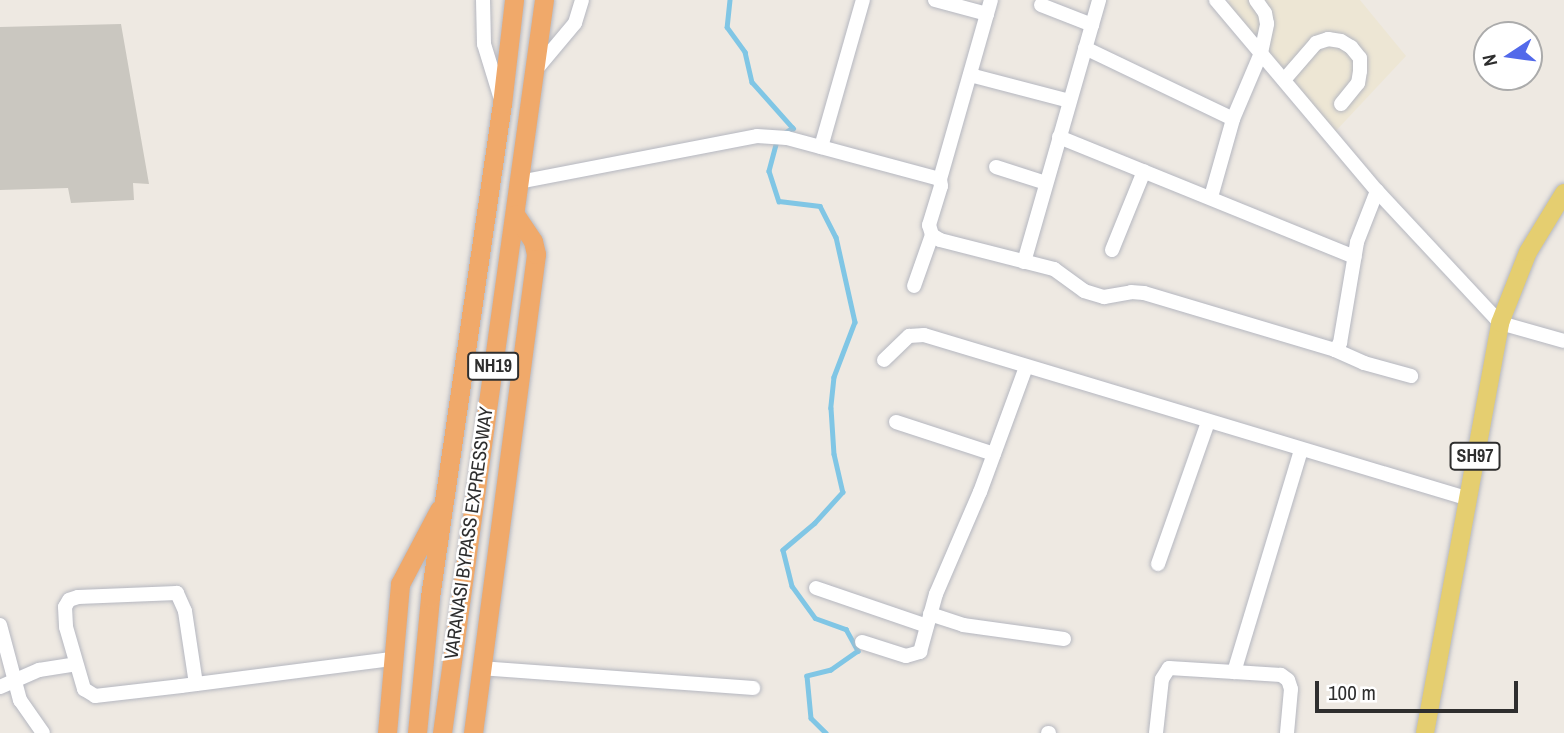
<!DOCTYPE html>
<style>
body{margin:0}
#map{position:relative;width:1564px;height:733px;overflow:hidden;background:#eee9e2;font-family:"Archivo Narrow",sans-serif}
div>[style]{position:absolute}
.education>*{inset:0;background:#ede6d4}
.stream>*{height:4.5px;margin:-2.25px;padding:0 2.25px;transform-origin:2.25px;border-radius:2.25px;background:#80c6e5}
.building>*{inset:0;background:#cac7c0}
.roads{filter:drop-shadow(0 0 2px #b5b7c0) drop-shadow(0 0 2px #b5b7c0)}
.minor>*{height:14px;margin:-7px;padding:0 7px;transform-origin:7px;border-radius:7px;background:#fff}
.major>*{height:18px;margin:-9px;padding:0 9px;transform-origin:9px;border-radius:9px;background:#e5ce70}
.highway>*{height:19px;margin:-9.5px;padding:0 9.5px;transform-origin:9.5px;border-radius:9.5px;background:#f0a96a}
span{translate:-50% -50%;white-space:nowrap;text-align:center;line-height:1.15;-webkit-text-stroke:5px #fff;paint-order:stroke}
.shield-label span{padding:2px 5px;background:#fff;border:2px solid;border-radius:5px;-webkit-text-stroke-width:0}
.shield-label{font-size:18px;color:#2e2e2e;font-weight:700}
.street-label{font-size:19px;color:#2e2e2e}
.north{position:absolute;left:1473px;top:21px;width:70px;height:70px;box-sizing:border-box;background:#fff;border:2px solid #ababab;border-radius:50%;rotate:257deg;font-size:19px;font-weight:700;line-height:28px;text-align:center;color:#2e2e2e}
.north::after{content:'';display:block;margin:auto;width:24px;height:32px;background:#5269ea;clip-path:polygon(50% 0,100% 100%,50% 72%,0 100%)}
.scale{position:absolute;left:1315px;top:681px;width:203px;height:32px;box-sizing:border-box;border:4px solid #2e2e2e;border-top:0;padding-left:9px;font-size:21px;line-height:24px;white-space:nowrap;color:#2e2e2e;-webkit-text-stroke:5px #fff;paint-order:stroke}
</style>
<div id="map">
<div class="education">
<div style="clip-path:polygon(1230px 0,1360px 0,1406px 56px,1332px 135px,1224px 10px)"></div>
</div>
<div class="stream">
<div style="left:730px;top:0;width:27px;rotate:96deg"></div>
<div style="left:727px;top:27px;width:31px;rotate:54deg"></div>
<div style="left:745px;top:52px;width:31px;rotate:77deg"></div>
<div style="left:752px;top:82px;width:62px;rotate:48.3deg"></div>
<div style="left:793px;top:128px;width:9px;rotate:148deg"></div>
<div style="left:777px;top:141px;width:31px;rotate:105deg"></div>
<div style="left:769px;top:171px;width:32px;rotate:72deg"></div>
<div style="left:779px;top:201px;width:41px;rotate:7deg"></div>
<div style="left:820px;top:206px;width:35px;rotate:63deg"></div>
<div style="left:836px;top:237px;width:87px;rotate:77.4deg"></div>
<div style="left:855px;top:322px;width:59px;rotate:110.9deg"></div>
<div style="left:834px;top:377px;width:31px;rotate:96deg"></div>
<div style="left:831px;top:408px;width:46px;rotate:86.3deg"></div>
<div style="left:834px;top:454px;width:39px;rotate:77deg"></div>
<div style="left:843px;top:492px;width:42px;rotate:132.1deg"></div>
<div style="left:815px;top:523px;width:42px;rotate:139.8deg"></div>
<div style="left:783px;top:550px;width:37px;rotate:76deg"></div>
<div style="left:792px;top:586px;width:39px;rotate:54deg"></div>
<div style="left:815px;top:618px;width:33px;rotate:20deg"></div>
<div style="left:846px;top:629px;width:25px;rotate:61deg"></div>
<div style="left:858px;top:651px;width:33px;rotate:145deg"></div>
<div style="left:831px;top:670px;width:25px;rotate:166deg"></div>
<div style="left:807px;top:676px;width:42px;rotate:84.6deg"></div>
<div style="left:811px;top:718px;width:21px;rotate:45deg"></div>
</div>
<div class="building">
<div style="clip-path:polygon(121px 24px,149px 184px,133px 183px,134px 200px,71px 203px,68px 188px,0 190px,0 27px)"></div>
</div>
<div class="roads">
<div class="minor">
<div style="left:483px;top:0;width:44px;rotate:88.7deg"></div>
<div style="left:484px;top:44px;width:54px;rotate:72.9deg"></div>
<div style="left:935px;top:0;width:54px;rotate:15.1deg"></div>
<div style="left:1216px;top:0;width:250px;rotate:49.9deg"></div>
<div style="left:1377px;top:191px;width:180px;rotate:47deg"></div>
<div style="left:1500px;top:323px;width:66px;rotate:15.7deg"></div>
<div style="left:1041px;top:5px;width:55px;rotate:21.4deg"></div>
<div style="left:1085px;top:48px;width:164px;rotate:25.6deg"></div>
<div style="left:534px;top:72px;width:64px;rotate:-50.1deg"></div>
<div style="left:575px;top:23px;width:24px;rotate:-73deg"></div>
<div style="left:970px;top:75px;width:103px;rotate:14.6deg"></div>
<div style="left:1284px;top:80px;width:49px;rotate:-49.1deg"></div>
<div style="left:1316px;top:43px;width:13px;rotate:-18deg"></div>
<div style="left:1328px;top:39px;width:13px;rotate:9deg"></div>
<div style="left:1341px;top:41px;width:12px;rotate:31deg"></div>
<div style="left:1351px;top:47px;width:14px;rotate:51deg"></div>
<div style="left:1360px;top:58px;width:13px;rotate:90deg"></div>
<div style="left:1360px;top:71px;width:12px;rotate:99deg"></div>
<div style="left:1358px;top:83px;width:27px;rotate:129deg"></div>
<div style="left:1059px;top:137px;width:319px;rotate:22.1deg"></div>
<div style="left:821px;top:147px;width:153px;rotate:-74.1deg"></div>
<div style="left:996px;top:167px;width:52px;rotate:17.7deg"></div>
<div style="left:940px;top:179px;width:186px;rotate:-74.1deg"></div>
<div style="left:519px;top:182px;width:242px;rotate:-10.9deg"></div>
<div style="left:757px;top:136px;width:30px;rotate:4deg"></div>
<div style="left:787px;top:138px;width:158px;rotate:15deg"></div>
<div style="left:940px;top:179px;width:7px;rotate:82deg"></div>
<div style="left:941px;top:186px;width:41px;rotate:107.1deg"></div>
<div style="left:929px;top:225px;width:10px;rotate:73deg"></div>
<div style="left:932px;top:235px;width:9px;rotate:32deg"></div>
<div style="left:940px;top:240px;width:118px;rotate:14.3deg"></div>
<div style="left:1054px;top:269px;width:37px;rotate:36deg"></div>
<div style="left:1084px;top:291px;width:21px;rotate:17deg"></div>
<div style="left:1104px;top:297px;width:27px;rotate:-10deg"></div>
<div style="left:1131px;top:292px;width:13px;rotate:4deg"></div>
<div style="left:1144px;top:293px;width:199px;rotate:16.6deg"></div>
<div style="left:1335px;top:350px;width:9px;rotate:-54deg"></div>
<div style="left:1340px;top:343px;width:102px;rotate:-80.4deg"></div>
<div style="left:1357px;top:242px;width:55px;rotate:-68.6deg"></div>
<div style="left:1211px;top:197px;width:81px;rotate:-74.2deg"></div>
<div style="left:1233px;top:119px;width:72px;rotate:-67deg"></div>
<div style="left:1261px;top:53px;width:30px;rotate:-78deg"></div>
<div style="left:1267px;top:24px;width:11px;rotate:-100deg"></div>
<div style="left:1265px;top:13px;width:16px;rotate:-125deg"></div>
<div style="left:1112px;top:250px;width:85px;rotate:-67.9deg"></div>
<div style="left:1024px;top:262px;width:273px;rotate:-74deg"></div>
<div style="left:914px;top:286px;width:54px;rotate:-70.6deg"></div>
<div style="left:1335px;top:350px;width:32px;rotate:24deg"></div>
<div style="left:1364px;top:363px;width:49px;rotate:15.5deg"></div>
<div style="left:884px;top:360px;width:35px;rotate:-44deg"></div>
<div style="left:909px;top:336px;width:15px;rotate:-4deg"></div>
<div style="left:924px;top:335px;width:566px;rotate:16.74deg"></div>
<div style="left:896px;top:422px;width:103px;rotate:18.1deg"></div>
<div style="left:1158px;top:564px;width:151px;rotate:-70.6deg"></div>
<div style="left:816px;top:588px;width:117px;rotate:18.9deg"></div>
<div style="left:930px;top:614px;width:35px;rotate:18deg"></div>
<div style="left:963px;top:625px;width:102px;rotate:7.9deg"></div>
<div style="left:0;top:625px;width:78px;rotate:75.1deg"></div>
<div style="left:20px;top:700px;width:40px;rotate:55.1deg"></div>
<div style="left:862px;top:642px;width:46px;rotate:17.7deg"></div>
<div style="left:906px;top:656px;width:15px;rotate:-16deg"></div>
<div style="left:920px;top:652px;width:60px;rotate:-74.6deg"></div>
<div style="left:936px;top:594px;width:111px;rotate:-66.7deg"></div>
<div style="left:980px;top:492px;width:133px;rotate:-69.8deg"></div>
<div style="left:480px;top:668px;width:274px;rotate:4.2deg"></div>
<div style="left:196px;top:684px;width:74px;rotate:-98.6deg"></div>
<div style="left:185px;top:611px;width:20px;rotate:-114deg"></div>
<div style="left:177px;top:593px;width:99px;rotate:177.7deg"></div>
<div style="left:78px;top:597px;width:9px;rotate:162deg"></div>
<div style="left:69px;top:600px;width:8px;rotate:120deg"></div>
<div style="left:65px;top:607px;width:20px;rotate:87deg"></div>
<div style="left:66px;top:627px;width:65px;rotate:73.8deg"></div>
<div style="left:84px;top:689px;width:13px;rotate:32deg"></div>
<div style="left:95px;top:696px;width:87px;rotate:-6.6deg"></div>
<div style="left:181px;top:686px;width:212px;rotate:-7.3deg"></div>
<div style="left:0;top:687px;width:43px;rotate:-23.6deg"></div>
<div style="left:39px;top:670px;width:37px;rotate:-9deg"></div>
<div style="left:1048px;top:733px;width:1px"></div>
<div style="left:1156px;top:733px;width:54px;rotate:-83.7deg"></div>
<div style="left:1162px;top:679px;width:13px;rotate:-58deg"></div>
<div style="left:1169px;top:668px;width:65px;rotate:3.5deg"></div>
<div style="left:1287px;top:733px;width:44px;rotate:-84.8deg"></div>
<div style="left:1291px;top:689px;width:9px;rotate:-108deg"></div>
<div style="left:1288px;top:680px;width:9px;rotate:-144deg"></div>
<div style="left:1281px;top:675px;width:47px;rotate:-176.3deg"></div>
<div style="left:1234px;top:672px;width:232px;rotate:-73.2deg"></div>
</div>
<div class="major">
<div style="left:1425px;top:733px;width:417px;rotate:-79.6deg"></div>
<div style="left:1500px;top:323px;width:76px;rotate:-68.5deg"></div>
<div style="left:1528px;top:252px;width:69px;rotate:-58.6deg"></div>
</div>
<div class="highway">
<div style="left:387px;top:733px;width:150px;rotate:-85deg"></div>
<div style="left:400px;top:584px;width:84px;rotate:-62.2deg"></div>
<div style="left:417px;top:733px;width:137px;rotate:-84.5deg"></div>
<div style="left:430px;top:597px;width:498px;rotate:-81.7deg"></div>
<div style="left:502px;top:104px;width:105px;rotate:-83.4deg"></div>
<div style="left:442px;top:733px;width:740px;rotate:-82.08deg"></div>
<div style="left:473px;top:733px;width:483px;rotate:-82.5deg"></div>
<div style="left:536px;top:254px;width:13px;rotate:-103deg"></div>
<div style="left:533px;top:241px;width:32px;rotate:-124deg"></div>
</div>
</div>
<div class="shield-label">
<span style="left:493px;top:366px">NH19</span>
<span style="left:1475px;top:456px">SH97</span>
</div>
<div class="street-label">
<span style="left:469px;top:533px;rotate:-82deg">VARANASI BYPASS EXPRESSWAY</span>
</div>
<div class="north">N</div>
<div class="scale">100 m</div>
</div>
